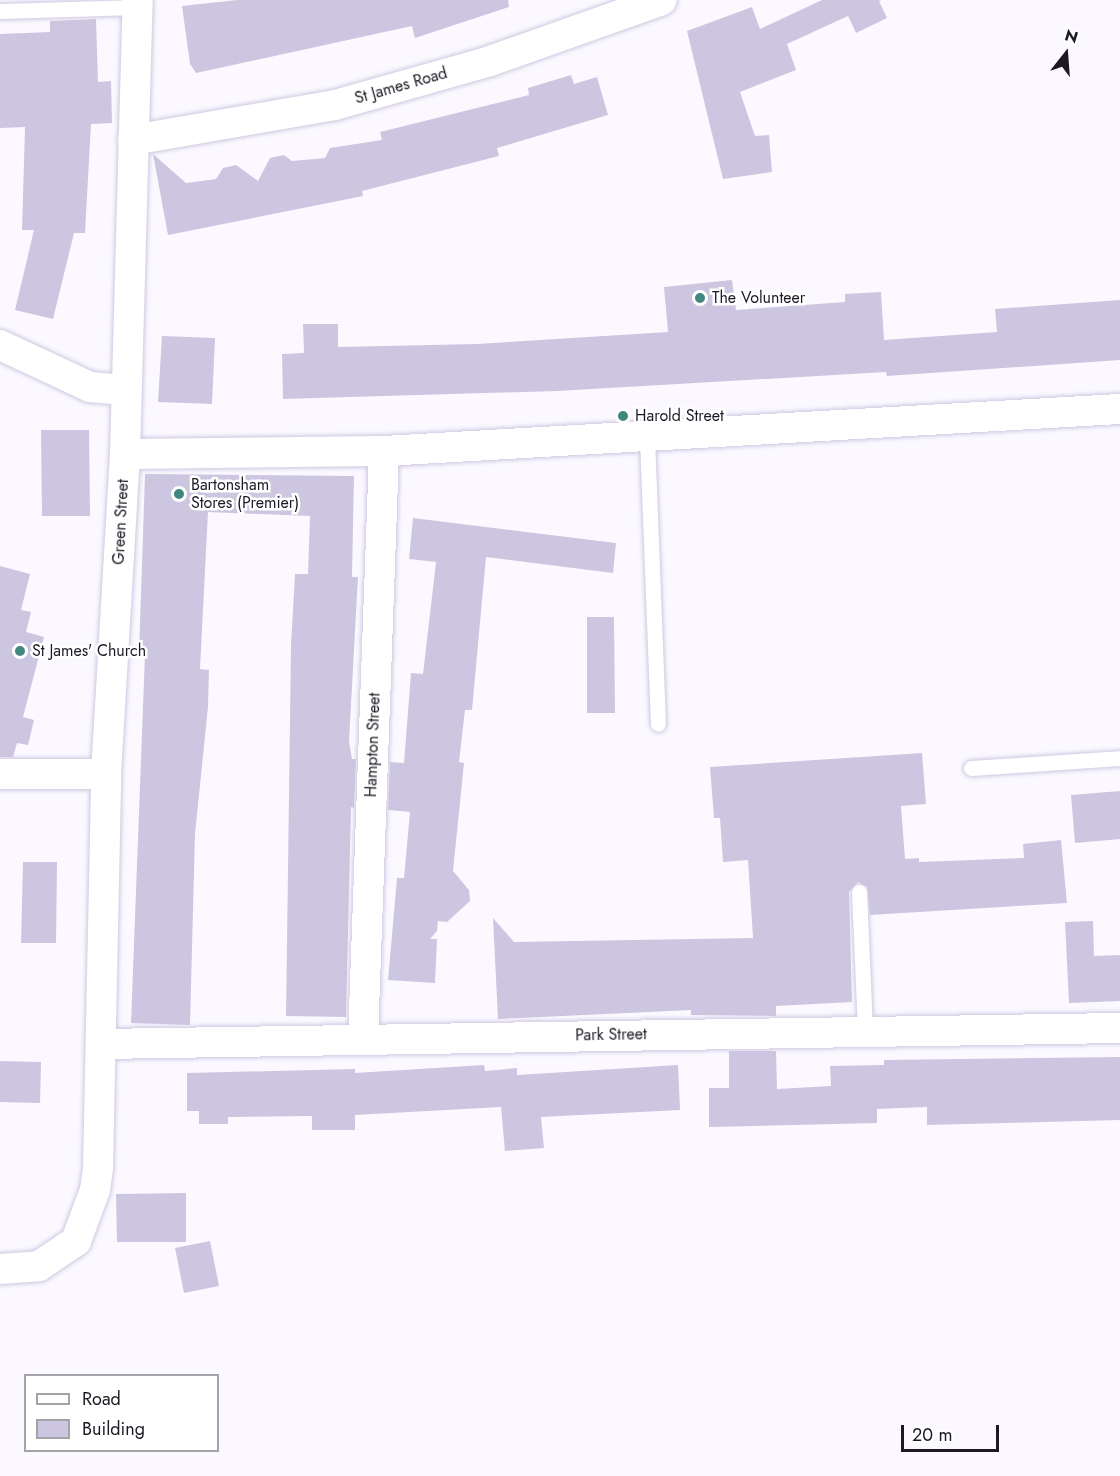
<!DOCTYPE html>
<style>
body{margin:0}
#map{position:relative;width:1120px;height:1476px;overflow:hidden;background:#fbf9ff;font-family:Jost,sans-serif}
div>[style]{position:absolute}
.building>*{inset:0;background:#cdc6e0}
.roads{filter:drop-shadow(0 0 2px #d0c8e2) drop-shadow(0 0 2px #d0c8e2)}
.lane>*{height:15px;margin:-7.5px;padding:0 7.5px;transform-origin:7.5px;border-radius:7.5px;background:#fff}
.street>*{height:30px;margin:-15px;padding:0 15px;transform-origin:15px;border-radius:15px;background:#fff}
.dots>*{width:16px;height:16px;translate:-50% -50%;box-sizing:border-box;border:3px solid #fff;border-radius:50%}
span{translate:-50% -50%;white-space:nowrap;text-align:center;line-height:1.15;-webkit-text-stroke:5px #fff;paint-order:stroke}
.street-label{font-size:16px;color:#1c1923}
.poi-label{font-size:16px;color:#1c1923}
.left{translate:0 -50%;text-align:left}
.legend{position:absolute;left:24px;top:1374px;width:195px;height:78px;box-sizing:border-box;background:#fff;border:2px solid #a4a3a7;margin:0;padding:8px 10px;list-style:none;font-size:18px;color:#1c1923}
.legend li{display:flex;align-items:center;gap:12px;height:30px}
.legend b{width:30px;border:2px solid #a4a3a7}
.north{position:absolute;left:1036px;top:24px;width:60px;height:60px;-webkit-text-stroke:4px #fff;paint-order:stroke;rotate:17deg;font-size:16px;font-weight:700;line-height:24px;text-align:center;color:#1c1923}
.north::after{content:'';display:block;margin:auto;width:21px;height:27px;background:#1c1923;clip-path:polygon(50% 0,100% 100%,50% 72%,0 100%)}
.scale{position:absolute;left:901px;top:1425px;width:98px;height:27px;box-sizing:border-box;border:3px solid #1c1923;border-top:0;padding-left:8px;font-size:18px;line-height:21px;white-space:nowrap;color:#1c1923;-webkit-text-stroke:4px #fff;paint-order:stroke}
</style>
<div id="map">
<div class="building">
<div style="clip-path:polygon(237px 0,508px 0,509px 7px,415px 38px,412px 26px,196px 73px,190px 64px,182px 6px)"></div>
<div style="clip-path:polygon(822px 0,882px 0,879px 1px,887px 18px,856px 33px,848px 16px,787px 44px,796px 70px,740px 92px,755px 136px,769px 135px,772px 172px,723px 179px,687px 31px,752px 7px,760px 29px)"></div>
<div style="clip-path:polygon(96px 19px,98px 82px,111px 81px,112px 123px,91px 124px,85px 233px,74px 233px,53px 319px,15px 310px,34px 230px,22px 230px,25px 127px,0 128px,0 34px,50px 32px,50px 21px)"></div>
<div style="clip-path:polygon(571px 75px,574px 84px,597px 77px,608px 115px,497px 148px,499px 156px,362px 191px,363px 196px,168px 235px,153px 154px,186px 183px,216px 179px,223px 168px,236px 165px,258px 181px,270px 158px,284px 155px,292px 161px,325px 158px,330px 148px,382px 140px,380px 132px,529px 95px,528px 88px)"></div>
<div style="clip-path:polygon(732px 280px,736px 310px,845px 302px,845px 294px,881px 292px,884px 340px,997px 332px,995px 309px,1120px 300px,1120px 360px,887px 376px,886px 372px,557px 391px,283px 399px,282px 354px,304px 353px,303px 324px,338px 324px,338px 347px,476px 344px,668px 332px,664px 287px)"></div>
<div style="clip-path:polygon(162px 336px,215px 338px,212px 404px,158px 402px)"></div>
<div style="clip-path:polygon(41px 430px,89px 430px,90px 516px,42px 516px)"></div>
<div style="clip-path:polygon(145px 474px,354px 476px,352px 577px,358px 577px,349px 741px,352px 759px,356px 759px,354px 808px,351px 807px,346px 1017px,286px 1016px,291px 645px,295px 574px,308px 574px,310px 516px,208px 512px,200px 669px,209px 670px,208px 707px,195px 834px,190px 1025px,131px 1023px,145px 654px,139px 654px)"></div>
<div style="clip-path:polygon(413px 518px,616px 543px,613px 573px,486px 557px,472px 710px,465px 710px,459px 762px,464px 763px,453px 871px,469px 890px,470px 901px,447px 922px,438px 921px,437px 931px,430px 939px,437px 939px,435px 983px,388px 980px,397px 878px,404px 878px,410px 812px,388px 810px,390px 762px,404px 763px,411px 673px,423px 674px,436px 562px,409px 559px)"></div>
<div style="clip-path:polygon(0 566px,30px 574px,21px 610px,31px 612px,26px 632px,44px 637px,23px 717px,34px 720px,28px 745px,17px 743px,13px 757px,0 757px)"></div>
<div style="clip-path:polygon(587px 617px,614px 617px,615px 713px,587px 713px)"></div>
<div style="clip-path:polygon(922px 753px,926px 804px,901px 806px,905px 859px,919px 858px,919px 862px,1024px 858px,1023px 844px,1061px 840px,1067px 903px,870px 915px,867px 887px,858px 882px,849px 892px,852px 1002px,776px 1006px,776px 1016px,691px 1015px,691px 1010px,498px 1019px,493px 918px,514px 942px,753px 938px,748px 860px,723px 862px,720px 818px,714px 818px,710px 767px)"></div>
<div style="clip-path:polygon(1120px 791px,1120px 839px,1075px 843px,1071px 795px)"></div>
<div style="clip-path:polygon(23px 862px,57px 862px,56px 943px,21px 943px)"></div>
<div style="clip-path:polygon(1093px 921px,1094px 956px,1120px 955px,1120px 1001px,1069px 1003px,1065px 922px)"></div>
<div style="clip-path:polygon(729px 1051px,776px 1051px,777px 1089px,831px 1086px,830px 1066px,884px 1065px,884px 1060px,1120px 1057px,1120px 1120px,927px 1125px,927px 1107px,877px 1109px,877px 1123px,709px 1127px,709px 1088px,729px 1088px)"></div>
<div style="clip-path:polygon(0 1061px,41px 1062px,40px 1103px,0 1102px)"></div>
<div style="clip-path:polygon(484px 1065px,485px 1071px,517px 1068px,517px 1075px,678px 1065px,680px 1110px,541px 1117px,544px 1148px,505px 1151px,501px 1107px,355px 1115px,355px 1130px,312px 1130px,312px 1116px,228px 1117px,228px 1124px,199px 1124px,199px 1111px,187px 1111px,187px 1073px,355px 1069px,355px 1073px)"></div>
<div style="clip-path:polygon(186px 1193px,186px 1242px,117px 1242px,116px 1194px)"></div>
<div style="clip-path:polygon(210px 1241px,219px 1286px,184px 1293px,175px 1248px)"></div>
</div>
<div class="roads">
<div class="lane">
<div style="left:0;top:11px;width:138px;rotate:-1.7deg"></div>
<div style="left:647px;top:438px;width:286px;rotate:87.8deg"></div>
<div style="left:971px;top:768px;width:149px;rotate:-3.8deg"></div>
<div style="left:859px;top:892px;width:140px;rotate:87.5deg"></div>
</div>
<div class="street">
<div style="left:133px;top:140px;width:205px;rotate:-9.8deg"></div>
<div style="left:335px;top:105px;width:161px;rotate:-15.8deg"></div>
<div style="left:490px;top:61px;width:182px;rotate:-19.5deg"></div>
<div style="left:0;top:345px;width:99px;rotate:25deg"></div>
<div style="left:90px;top:387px;width:35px;rotate:5deg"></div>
<div style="left:125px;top:454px;width:259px;rotate:-0.7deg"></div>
<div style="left:384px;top:451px;width:737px;rotate:-3.27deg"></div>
<div style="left:0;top:774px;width:106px"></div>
<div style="left:363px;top:1039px;width:588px;rotate:-87.95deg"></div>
<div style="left:101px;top:1044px;width:1019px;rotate:-0.9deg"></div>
<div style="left:0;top:1269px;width:39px;rotate:-4deg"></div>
<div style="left:39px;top:1266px;width:45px;rotate:-34deg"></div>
<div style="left:76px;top:1241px;width:54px;rotate:-69.6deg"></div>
<div style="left:95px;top:1190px;width:22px;rotate:-82deg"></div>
<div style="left:98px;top:1168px;width:394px;rotate:-88.8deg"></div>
<div style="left:106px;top:774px;width:321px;rotate:-86.6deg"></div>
<div style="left:125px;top:454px;width:454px;rotate:-88.4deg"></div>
</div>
</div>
<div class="dots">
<div style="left:700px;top:298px;background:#41877e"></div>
<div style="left:623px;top:416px;background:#41877e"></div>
<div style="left:179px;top:494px;background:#41877e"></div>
<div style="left:20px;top:651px;background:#41877e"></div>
</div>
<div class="street-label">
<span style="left:401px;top:86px;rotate:-16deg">St James Road</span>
<span style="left:121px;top:522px;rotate:-87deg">Green Street</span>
<span style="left:373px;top:745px;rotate:-88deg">Hampton Street</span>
<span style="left:611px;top:1035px;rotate:-1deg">Park Street</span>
</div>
<div class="poi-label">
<span class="left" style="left:712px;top:298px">The Volunteer</span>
<span class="left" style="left:635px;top:416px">Harold Street</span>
<span class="left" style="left:191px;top:494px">Bartonsham<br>Stores (Premier)</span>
<span class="left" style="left:32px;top:651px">St James' Church</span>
</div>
<ul class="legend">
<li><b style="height:8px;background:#fff"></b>Road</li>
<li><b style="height:16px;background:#cdc6e0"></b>Building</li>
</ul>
<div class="north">N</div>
<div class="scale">20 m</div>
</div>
